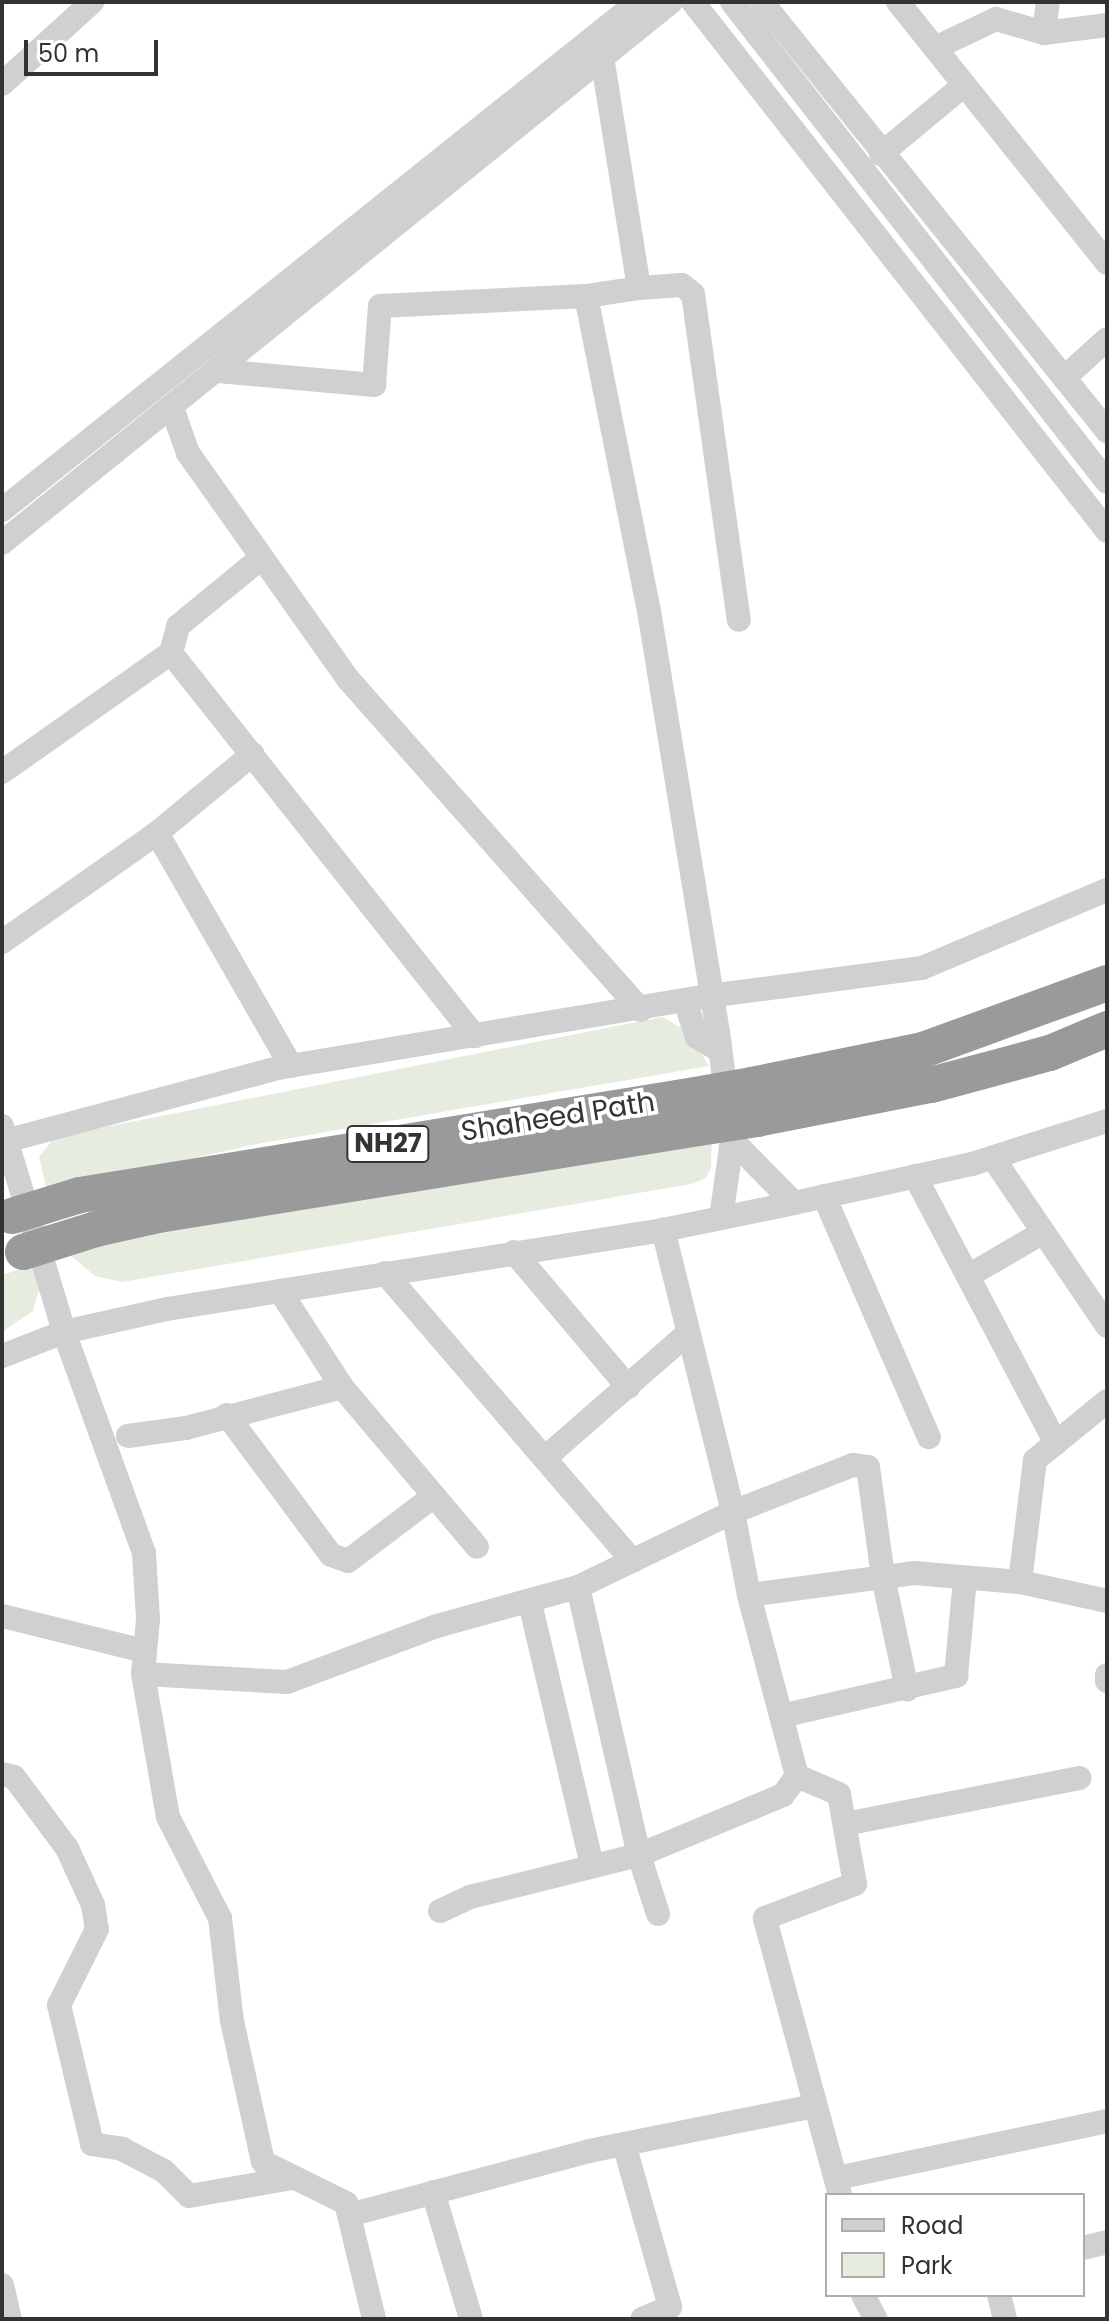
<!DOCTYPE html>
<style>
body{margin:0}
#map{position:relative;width:1109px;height:2321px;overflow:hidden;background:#fff;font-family:Poppins,sans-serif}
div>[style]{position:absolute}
.green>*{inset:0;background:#e6ecdf}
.minor>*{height:24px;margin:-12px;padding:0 12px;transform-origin:12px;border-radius:12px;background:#d0d0d0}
.highway>*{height:36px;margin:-18px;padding:0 18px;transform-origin:18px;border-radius:18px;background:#9a9a9a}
.highway-bridge>*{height:36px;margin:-18px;padding:0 18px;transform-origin:18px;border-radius:18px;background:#9a9a9a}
span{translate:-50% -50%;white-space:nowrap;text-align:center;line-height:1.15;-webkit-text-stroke:8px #fff;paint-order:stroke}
.shield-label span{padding:2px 6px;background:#fff;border:2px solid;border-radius:6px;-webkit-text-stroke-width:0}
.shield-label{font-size:26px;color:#333;font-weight:700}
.street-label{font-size:28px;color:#333}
.frame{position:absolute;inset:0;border:4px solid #333;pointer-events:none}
.legend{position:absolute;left:825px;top:2193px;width:260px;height:104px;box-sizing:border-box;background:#fff;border:2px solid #adadad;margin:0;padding:10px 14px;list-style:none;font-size:24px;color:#333}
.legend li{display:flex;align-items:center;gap:16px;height:40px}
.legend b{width:40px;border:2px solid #adadad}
.scale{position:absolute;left:24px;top:40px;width:134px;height:36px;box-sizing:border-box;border:4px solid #333;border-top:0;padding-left:10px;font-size:24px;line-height:28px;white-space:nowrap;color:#333;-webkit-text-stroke:6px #fff;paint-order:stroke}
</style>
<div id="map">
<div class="green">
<div style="clip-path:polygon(662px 1017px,687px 1031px,709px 1066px,262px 1143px,47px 1190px,39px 1157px,55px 1137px)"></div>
<div style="clip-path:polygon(712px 1133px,711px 1168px,706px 1178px,691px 1184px,122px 1282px,95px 1276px,69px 1254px,116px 1238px)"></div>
<div style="clip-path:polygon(36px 1264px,41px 1282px,33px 1311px,2px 1332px,2px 1275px)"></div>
</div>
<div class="minor">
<div style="left:693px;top:2px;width:672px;rotate:51.95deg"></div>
<div style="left:732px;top:2px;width:609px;rotate:52deg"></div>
<div style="left:762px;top:2px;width:551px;rotate:51.19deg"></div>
<div style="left:898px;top:2px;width:334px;rotate:51.3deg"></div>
<div style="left:1044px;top:33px;width:31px;rotate:-83deg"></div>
<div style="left:599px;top:38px;width:253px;rotate:80.9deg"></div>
<div style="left:639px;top:288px;width:54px;rotate:171.4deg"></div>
<div style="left:586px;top:296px;width:321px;rotate:78.7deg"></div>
<div style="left:649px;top:611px;width:426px;rotate:80.7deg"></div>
<div style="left:718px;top:1031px;width:110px;rotate:82.7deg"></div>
<div style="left:732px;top:1140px;width:79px;rotate:98deg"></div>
<div style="left:935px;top:48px;width:68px;rotate:-25.4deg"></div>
<div style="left:996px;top:19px;width:50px;rotate:16.3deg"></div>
<div style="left:1044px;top:33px;width:64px;rotate:-7.2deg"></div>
<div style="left:2px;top:84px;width:122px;rotate:-42.3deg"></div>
<div style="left:881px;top:154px;width:108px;rotate:-39.7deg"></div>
<div style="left:639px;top:288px;width:43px;rotate:-4deg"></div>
<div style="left:682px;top:285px;width:14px;rotate:39deg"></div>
<div style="left:693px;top:294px;width:329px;rotate:82deg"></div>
<div style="left:218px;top:371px;width:157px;rotate:5.1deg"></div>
<div style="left:374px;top:385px;width:79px;rotate:-85.7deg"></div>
<div style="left:380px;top:306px;width:206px;rotate:-2.8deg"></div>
<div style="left:1064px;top:378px;width:58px;rotate:-42.2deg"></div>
<div style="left:172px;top:408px;width:48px;rotate:70.4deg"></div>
<div style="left:188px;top:453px;width:277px;rotate:54.7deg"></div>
<div style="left:348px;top:679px;width:442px;rotate:48.5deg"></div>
<div style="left:2px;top:510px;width:814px;rotate:-38.62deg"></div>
<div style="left:2px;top:543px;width:860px;rotate:-38.96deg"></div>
<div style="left:171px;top:653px;width:489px;rotate:51.6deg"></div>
<div style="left:2px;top:772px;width:207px;rotate:-35.2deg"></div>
<div style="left:171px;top:653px;width:28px;rotate:-75deg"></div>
<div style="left:178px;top:626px;width:106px;rotate:-39.3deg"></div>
<div style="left:157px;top:833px;width:269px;rotate:60.1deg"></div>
<div style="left:2px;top:942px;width:189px;rotate:-35.1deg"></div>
<div style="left:157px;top:833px;width:124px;rotate:-39.5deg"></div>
<div style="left:689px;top:1013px;width:25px;rotate:72deg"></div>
<div style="left:697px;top:1037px;width:27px;rotate:31deg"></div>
<div style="left:2px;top:1126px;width:215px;rotate:73.2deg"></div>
<div style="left:64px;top:1332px;width:235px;rotate:70.1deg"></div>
<div style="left:144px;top:1553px;width:66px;rotate:86.5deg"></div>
<div style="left:148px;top:1619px;width:55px;rotate:95.2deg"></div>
<div style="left:143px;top:1674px;width:144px;rotate:3.2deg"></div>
<div style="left:287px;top:1682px;width:160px;rotate:-20.5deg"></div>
<div style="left:437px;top:1626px;width:146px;rotate:-15.5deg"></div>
<div style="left:578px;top:1587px;width:172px;rotate:-25.8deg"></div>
<div style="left:733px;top:1512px;width:291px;rotate:-103.9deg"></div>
<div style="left:732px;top:1140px;width:88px;rotate:45.5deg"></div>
<div style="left:2px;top:1142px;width:286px;rotate:-15deg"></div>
<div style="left:278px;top:1068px;width:437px;rotate:-9.5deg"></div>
<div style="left:709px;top:996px;width:215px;rotate:-7.5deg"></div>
<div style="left:922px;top:968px;width:201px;rotate:-22.9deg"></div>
<div style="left:993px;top:1158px;width:203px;rotate:55.8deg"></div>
<div style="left:915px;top:1176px;width:302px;rotate:62.2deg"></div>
<div style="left:824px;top:1196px;width:263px;rotate:66.5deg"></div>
<div style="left:514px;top:1252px;width:177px;rotate:49.8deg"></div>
<div style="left:385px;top:1273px;width:380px;rotate:49.3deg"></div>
<div style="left:968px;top:1276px;width:86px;rotate:-30.2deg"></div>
<div style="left:280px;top:1291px;width:114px;rotate:57.1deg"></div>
<div style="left:342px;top:1387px;width:209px;rotate:49.8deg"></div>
<div style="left:2px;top:1356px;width:66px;rotate:-21.2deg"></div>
<div style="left:64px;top:1332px;width:106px;rotate:-12.6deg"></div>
<div style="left:167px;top:1309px;width:502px;rotate:-9.05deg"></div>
<div style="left:663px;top:1230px;width:134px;rotate:-11.6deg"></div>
<div style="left:794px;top:1203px;width:182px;rotate:-12.4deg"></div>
<div style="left:972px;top:1164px;width:142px;rotate:-17.7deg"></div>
<div style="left:227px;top:1415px;width:174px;rotate:53.4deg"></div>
<div style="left:331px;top:1555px;width:18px;rotate:19deg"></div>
<div style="left:348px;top:1561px;width:108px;rotate:-37.1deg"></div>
<div style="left:128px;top:1436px;width:59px;rotate:-7.9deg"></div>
<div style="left:186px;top:1428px;width:161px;rotate:-14.7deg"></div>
<div style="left:546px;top:1457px;width:189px;rotate:-41.1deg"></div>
<div style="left:1020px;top:1582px;width:123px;rotate:-83deg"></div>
<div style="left:1035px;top:1460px;width:93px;rotate:-39.3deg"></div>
<div style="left:578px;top:1587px;width:275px;rotate:77.2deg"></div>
<div style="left:639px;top:1855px;width:62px;rotate:72.1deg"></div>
<div style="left:749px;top:1595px;width:166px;rotate:-7.6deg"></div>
<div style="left:914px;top:1573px;width:106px;rotate:4.9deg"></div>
<div style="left:1020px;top:1582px;width:89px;rotate:12.3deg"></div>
<div style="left:530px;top:1603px;width:270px;rotate:76.7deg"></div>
<div style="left:2px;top:1616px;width:147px;rotate:13.8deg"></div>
<div style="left:143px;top:1674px;width:145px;rotate:80.1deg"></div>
<div style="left:168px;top:1817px;width:114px;rotate:62.8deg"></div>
<div style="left:220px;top:1918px;width:104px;rotate:83.4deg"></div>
<div style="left:232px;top:2021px;width:144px;rotate:77.6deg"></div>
<div style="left:263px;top:2162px;width:93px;rotate:26.3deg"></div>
<div style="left:346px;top:2203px;width:119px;rotate:76.4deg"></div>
<div style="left:1107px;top:1675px;width:6px;rotate:90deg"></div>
<div style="left:781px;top:1716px;width:180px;rotate:-12.9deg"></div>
<div style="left:956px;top:1676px;width:97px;rotate:-84.7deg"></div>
<div style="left:2px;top:1774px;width:12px;rotate:14deg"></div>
<div style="left:14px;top:1777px;width:89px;rotate:53.3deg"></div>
<div style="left:67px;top:1848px;width:63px;rotate:65.5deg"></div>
<div style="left:93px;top:1905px;width:24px;rotate:81deg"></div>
<div style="left:97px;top:1929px;width:85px;rotate:116.6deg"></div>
<div style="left:59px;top:2005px;width:143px;rotate:76.6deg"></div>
<div style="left:92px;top:2144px;width:30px;rotate:9deg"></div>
<div style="left:122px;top:2149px;width:47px;rotate:27.6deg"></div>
<div style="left:164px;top:2171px;width:35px;rotate:45deg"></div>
<div style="left:189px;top:2196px;width:105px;rotate:-9.9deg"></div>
<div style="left:845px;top:1824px;width:239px;rotate:-11.1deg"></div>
<div style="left:440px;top:1911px;width:33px;rotate:-25deg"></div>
<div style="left:470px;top:1897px;width:174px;rotate:-14deg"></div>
<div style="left:639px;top:1855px;width:156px;rotate:-22.6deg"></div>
<div style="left:783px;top:1795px;width:24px;rotate:-54deg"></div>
<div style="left:624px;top:2144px;width:169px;rotate:74.2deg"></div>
<div style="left:670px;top:2307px;width:30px;rotate:157deg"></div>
<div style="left:837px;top:2178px;width:276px;rotate:-11.9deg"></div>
<div style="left:433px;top:2192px;width:133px;rotate:73.3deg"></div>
<div style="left:840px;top:2195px;width:287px;rotate:-105.2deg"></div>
<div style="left:765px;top:1918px;width:96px;rotate:-20.7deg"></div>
<div style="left:855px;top:1884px;width:91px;rotate:-100.1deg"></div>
<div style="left:839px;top:1794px;width:46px;rotate:-156.8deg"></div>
<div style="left:797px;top:1776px;width:187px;rotate:-104.9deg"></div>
<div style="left:749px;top:1595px;width:85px;rotate:-100.9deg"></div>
<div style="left:733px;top:1512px;width:129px;rotate:-21.4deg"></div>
<div style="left:853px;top:1465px;width:15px;rotate:8deg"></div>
<div style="left:868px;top:1467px;width:111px;rotate:82.2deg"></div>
<div style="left:883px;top:1577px;width:115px;rotate:77.9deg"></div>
<div style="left:349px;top:2215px;width:248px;rotate:-14.9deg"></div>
<div style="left:589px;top:2151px;width:229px;rotate:-11.3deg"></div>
<div style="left:1083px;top:2248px;width:25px;rotate:-14deg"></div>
<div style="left:2px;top:2285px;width:35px;rotate:77deg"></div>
<div style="left:863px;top:2295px;width:27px;rotate:62deg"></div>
<div style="left:999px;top:2295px;width:25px;rotate:76deg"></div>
</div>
<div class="highway">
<div style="left:752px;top:1085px;width:175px;rotate:-11.6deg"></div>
<div style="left:923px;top:1050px;width:196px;rotate:-20deg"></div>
<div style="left:757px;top:1119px;width:177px;rotate:-11.1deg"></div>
<div style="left:931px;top:1085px;width:123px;rotate:-15.1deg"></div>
<div style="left:1050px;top:1053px;width:62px;rotate:-22.8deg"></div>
<div style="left:80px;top:1195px;width:623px;rotate:-9.24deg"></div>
<div style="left:96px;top:1229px;width:64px;rotate:-12.7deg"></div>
<div style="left:158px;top:1215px;width:548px;rotate:-9.14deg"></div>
</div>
<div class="highway-bridge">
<div style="left:695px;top:1095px;width:58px;rotate:-10deg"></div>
<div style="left:699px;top:1128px;width:59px;rotate:-8.8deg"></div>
<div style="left:12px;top:1216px;width:71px;rotate:-17.2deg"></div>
<div style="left:23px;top:1252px;width:77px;rotate:-17.5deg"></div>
</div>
<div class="shield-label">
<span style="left:388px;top:1144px">NH27</span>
</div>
<div class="street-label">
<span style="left:558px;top:1117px;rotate:-9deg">Shaheed Path</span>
</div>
<div class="frame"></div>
<ul class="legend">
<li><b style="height:10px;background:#d0d0d0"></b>Road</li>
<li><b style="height:22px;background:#e6ecdf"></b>Park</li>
</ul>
<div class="scale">50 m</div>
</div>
